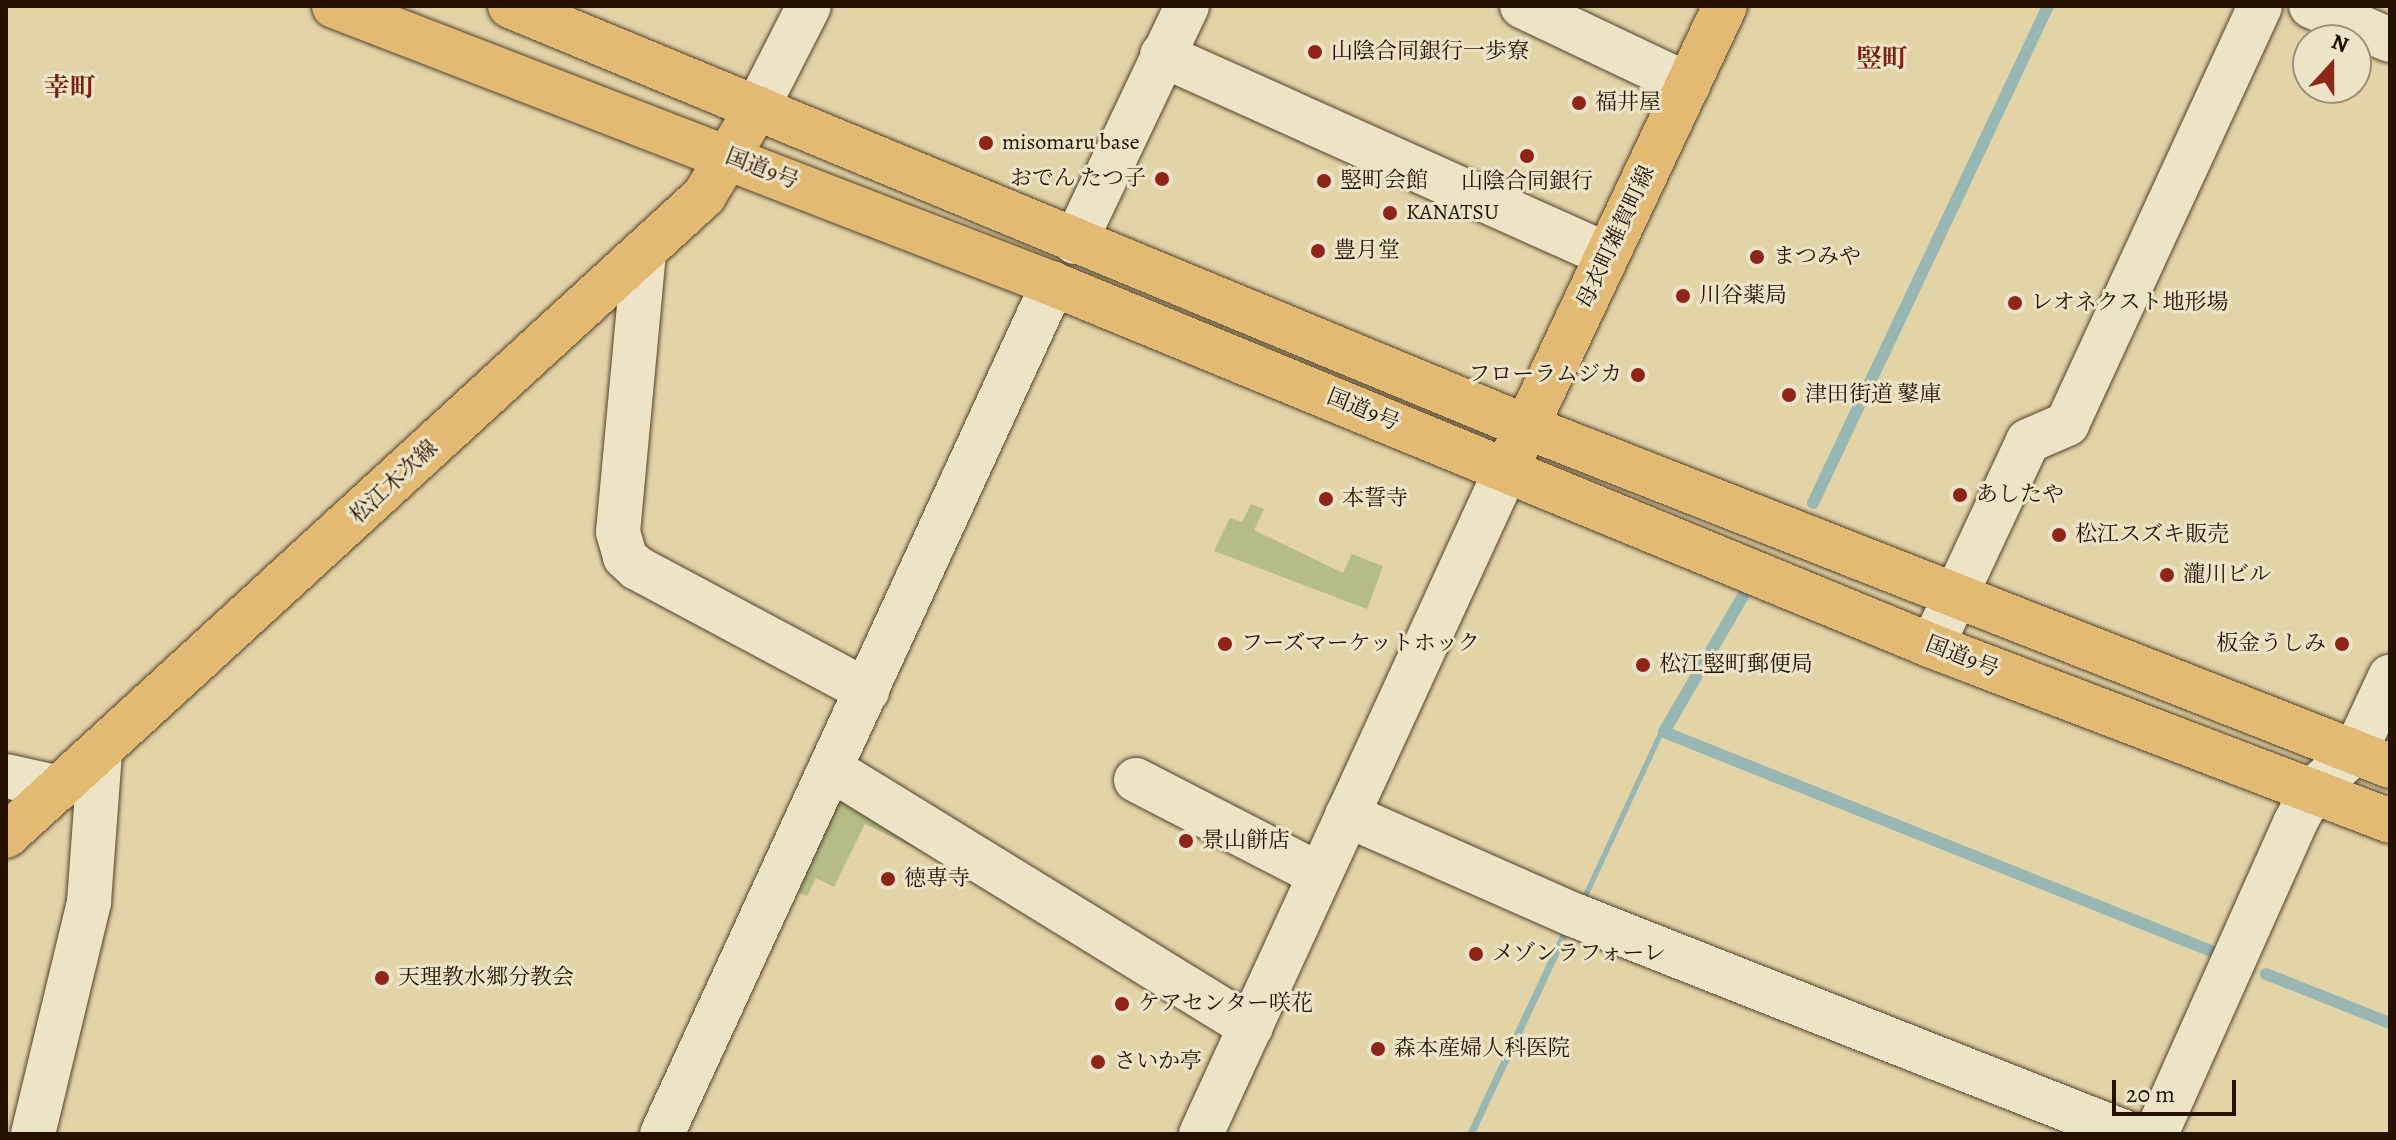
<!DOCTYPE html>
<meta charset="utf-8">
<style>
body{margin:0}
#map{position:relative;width:2396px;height:1140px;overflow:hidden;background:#e3d4a8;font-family:Alegreya,"Noto Serif JP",serif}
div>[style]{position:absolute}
.green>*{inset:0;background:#b5bc86}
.water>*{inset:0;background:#98b6b2}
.stream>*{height:12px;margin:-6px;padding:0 6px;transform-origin:6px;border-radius:6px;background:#98b6b2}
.roads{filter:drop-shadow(0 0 2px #54422a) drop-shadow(0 0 2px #54422a)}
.minor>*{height:44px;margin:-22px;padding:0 22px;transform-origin:22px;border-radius:22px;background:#ede3c6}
.major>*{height:44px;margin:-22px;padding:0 22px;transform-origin:22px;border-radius:22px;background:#e2ba74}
.highway>*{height:44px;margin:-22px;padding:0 22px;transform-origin:22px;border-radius:22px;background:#e2ba74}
.dots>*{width:22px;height:22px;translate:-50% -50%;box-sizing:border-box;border:4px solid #ede3c6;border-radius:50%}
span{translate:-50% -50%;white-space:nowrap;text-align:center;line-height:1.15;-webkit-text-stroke:6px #ede3c6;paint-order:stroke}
.poi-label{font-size:22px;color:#251100}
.left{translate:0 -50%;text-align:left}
.right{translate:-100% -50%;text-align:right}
.street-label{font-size:22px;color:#251100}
.quarter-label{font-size:26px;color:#7a1f14;font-weight:700}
.frame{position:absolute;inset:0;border:8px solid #251100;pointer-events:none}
.north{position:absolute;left:2292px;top:24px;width:80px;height:80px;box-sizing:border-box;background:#ede3c6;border:2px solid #9d8f77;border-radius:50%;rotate:21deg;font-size:22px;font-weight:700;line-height:32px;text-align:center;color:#251100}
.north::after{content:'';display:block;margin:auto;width:28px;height:36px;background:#8f2418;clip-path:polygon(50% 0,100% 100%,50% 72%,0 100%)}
.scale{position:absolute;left:2112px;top:1080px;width:124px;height:36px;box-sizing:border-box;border:4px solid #251100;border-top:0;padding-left:10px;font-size:24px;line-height:28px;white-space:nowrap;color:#251100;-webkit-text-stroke:6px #ede3c6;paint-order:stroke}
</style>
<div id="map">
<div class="green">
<div style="clip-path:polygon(1251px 504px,1264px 509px,1254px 530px,1343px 573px,1352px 554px,1383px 566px,1367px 609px,1214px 551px,1230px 518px,1242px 522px)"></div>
<div style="clip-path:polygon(838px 781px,957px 868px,865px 824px,834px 887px,816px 878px,807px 896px,790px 889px)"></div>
</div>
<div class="water">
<div style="clip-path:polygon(1659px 731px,1664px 733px,1587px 899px,1582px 897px)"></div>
<div style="clip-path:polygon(1567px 921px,1573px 925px,1475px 1134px,1467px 1134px)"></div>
</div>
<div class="stream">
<div style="left:1813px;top:503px;width:550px;rotate:-64.69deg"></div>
<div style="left:1743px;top:596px;width:157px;rotate:120.2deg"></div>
<div style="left:1664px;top:732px;width:600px;rotate:21.82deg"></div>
<div style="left:2266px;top:974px;width:133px;rotate:21.6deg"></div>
</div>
<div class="roads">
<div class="minor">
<div style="left:1522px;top:6px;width:184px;rotate:25.4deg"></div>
<div style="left:2311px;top:6px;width:86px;rotate:23.3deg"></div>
<div style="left:1162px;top:55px;width:488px;rotate:24.2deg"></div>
<div style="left:757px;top:108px;width:114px;rotate:-63deg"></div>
<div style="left:1075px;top:242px;width:261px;rotate:-64.6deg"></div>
<div style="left:644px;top:252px;width:281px;rotate:95.3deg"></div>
<div style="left:618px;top:532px;width:26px;rotate:74deg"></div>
<div style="left:625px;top:557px;width:16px;rotate:43deg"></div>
<div style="left:637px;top:568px;width:261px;rotate:28.1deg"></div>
<div style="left:1932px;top:646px;width:226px;rotate:-64.9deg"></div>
<div style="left:2028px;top:441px;width:43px;rotate:-23.6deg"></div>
<div style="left:2067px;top:424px;width:460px;rotate:-65.2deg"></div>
<div style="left:831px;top:769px;width:493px;rotate:31.6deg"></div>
<div style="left:6px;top:776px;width:55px;rotate:12.5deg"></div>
<div style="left:1136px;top:780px;width:205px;rotate:27.3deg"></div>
<div style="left:1347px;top:815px;width:248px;rotate:23.8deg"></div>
<div style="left:1574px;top:915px;width:597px;rotate:21.53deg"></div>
<div style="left:33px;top:1134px;width:239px;rotate:-76.4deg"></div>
<div style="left:89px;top:902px;width:151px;rotate:-85.8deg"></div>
<div style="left:662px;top:1134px;width:936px;rotate:-65.3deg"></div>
<div style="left:1201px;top:1134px;width:733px;rotate:-65.32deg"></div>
<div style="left:2156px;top:1134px;width:341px;rotate:-65.9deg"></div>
<div style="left:2295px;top:823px;width:36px;rotate:-62deg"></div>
<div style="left:2312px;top:791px;width:58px;rotate:-42.2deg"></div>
<div style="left:2355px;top:752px;width:83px;rotate:-65deg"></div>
</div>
<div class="major">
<div style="left:1507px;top:468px;width:511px;rotate:-64.74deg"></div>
<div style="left:6px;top:836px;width:947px;rotate:-42.52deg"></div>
<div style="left:704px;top:196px;width:103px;rotate:-58.9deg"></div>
</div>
<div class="highway">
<div style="left:334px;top:6px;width:771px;rotate:21.14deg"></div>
<div style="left:1053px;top:284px;width:951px;rotate:22.38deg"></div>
<div style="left:1932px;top:646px;width:490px;rotate:20.9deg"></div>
<div style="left:510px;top:6px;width:1101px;rotate:22.49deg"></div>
<div style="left:1527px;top:427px;width:927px;rotate:21.45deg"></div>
</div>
</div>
<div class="dots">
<div style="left:1315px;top:52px;background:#8f2418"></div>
<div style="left:1579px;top:103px;background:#8f2418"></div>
<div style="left:986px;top:143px;background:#8f2418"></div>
<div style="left:1527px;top:156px;background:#8f2418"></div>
<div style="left:1162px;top:179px;background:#8f2418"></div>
<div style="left:1324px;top:181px;background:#8f2418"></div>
<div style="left:1390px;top:213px;background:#8f2418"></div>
<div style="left:1318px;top:251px;background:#8f2418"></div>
<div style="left:1757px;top:257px;background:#8f2418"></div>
<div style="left:1683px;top:296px;background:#8f2418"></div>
<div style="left:2015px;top:303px;background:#8f2418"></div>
<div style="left:1638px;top:375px;background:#8f2418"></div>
<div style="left:1789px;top:395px;background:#8f2418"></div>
<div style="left:1960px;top:495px;background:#8f2418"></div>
<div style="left:1326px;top:499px;background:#8f2418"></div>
<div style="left:2059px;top:535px;background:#8f2418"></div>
<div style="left:2167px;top:575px;background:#8f2418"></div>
<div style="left:1225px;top:644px;background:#8f2418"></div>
<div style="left:2342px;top:644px;background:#8f2418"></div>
<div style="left:1643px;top:665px;background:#8f2418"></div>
<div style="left:1186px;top:841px;background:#8f2418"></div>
<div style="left:888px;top:879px;background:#8f2418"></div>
<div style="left:1476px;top:954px;background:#8f2418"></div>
<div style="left:382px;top:978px;background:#8f2418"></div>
<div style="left:1122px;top:1004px;background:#8f2418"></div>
<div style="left:1378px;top:1049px;background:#8f2418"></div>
<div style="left:1098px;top:1062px;background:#8f2418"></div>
</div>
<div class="poi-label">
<span class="left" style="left:1331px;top:52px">山陰合同銀行一歩寮</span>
<span class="left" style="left:1595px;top:103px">福井屋</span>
<span class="left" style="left:1002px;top:143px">misomaru base</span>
<span class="right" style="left:1146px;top:179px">おでん たつ子</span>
<span class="left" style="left:1340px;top:181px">竪町会館</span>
<span style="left:1527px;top:182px">山陰合同銀行</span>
<span class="left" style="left:1406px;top:213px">KANATSU</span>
<span class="left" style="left:1334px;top:251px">豊月堂</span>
<span class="left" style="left:1773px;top:257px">まつみや</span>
<span class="left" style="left:1699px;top:296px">川谷薬局</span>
<span class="left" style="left:2031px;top:303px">レオネクスト地形場</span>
<span class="right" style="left:1622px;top:375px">フローラムジカ</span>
<span class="left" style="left:1805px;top:395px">津田街道 鼕庫</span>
<span class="left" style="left:1976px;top:495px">あしたや</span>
<span class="left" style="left:1342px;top:499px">本誓寺</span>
<span class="left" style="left:2075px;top:535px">松江スズキ販売</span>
<span class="left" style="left:2183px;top:575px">瀧川ビル</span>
<span class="left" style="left:1241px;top:644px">フーズマーケットホック</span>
<span class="right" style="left:2326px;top:644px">板金うしみ</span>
<span class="left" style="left:1659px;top:665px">松江竪町郵便局</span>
<span class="left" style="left:1202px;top:841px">景山餅店</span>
<span class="left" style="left:904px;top:879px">徳専寺</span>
<span class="left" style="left:1492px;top:954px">メゾンラフォーレ</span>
<span class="left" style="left:398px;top:978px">天理教水郷分教会</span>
<span class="left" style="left:1138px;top:1004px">ケアセンター咲花</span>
<span class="left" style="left:1394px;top:1049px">森本産婦人科医院</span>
<span class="left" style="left:1114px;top:1062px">さいか亭</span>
</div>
<div class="street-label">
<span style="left:762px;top:169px;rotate:21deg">国道9号</span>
<span style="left:1616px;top:237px;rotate:-65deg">母衣町雑賀町線</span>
<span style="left:1363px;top:410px;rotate:22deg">国道9号</span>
<span style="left:394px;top:482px;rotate:-43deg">松江木次線</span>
<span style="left:1962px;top:657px;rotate:21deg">国道9号</span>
</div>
<div class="quarter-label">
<span style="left:1882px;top:59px">竪町</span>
<span style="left:70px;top:88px">幸町</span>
</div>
<div class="frame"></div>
<div class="north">N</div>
<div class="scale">20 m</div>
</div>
